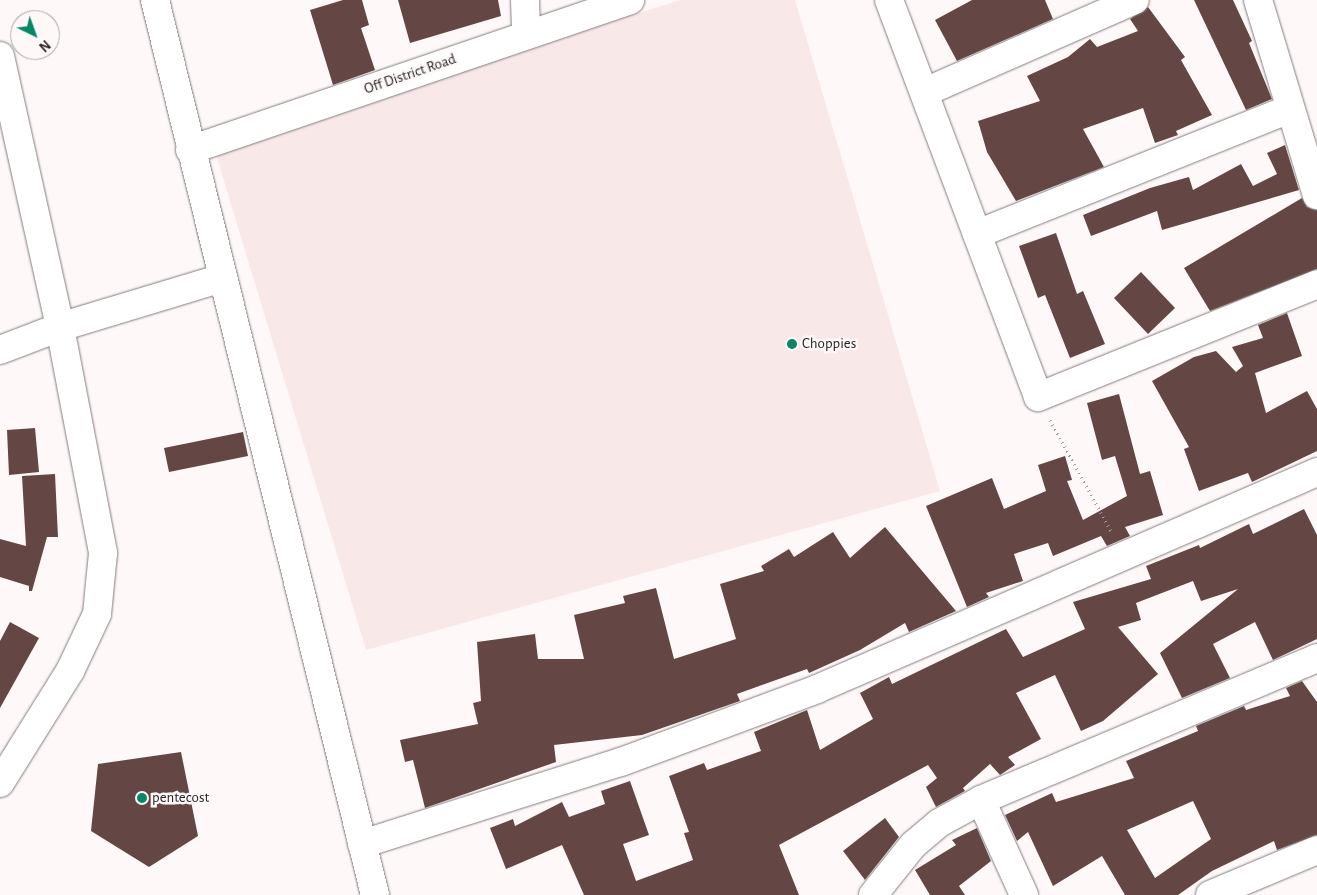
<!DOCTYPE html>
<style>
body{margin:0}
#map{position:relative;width:1317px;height:895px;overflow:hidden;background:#fff8f8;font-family:"Alegreya Sans",sans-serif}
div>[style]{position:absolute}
.built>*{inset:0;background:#f8e8e8}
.building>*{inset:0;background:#644645}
.path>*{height:3px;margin-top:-1.5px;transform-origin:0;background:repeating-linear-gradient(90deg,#a19c9c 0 1px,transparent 0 5px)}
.roads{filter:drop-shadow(0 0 1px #837d7d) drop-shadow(0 0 1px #837d7d)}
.minor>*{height:28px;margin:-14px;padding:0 14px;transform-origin:14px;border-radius:14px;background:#fff}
.dots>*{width:14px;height:14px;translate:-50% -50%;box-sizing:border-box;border:2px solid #fff8f8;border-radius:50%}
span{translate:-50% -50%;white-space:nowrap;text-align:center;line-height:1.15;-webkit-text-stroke:5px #fff8f8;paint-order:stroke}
.street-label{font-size:15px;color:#262424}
.poi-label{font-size:15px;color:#262424}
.left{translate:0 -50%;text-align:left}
.north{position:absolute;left:10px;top:10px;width:50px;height:50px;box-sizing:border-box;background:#fff8f8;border:1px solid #a8a3a3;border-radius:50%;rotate:138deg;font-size:14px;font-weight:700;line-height:20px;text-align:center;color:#262424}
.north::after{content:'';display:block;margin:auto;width:18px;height:22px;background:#078668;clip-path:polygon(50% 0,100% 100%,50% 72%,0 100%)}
</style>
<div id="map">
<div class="built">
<div style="clip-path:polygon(680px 0,795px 0,940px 491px,366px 650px,214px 148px)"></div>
</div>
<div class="building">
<div style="clip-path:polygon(343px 0,362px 0,369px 25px,361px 28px,375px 70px,333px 85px,310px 10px)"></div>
<div style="clip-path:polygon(398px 0,498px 0,501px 16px,410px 43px)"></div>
<div style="clip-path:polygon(972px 0,1045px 0,1053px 19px,957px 61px,935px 20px)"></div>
<div style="clip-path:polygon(1194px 0,1233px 0,1252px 41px,1249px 43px,1272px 99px,1246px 110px)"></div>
<div style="clip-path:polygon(1148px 7px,1185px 57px,1181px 60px,1212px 115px,1176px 131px,1178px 135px,1155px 143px,1143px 108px,1083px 129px,1104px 167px,1016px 201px,987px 152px,978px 121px,1040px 101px,1027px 76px,1068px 57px,1090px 39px,1097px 47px,1138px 31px,1130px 19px)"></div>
<div style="clip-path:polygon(1285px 145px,1299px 190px,1162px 230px,1157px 211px,1091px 236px,1083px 215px,1150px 188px,1189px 177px,1193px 190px,1241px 164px,1253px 186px,1277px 174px,1267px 153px)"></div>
<div style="clip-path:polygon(1302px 198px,1307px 207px,1317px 210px,1317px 269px,1210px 311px,1184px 268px)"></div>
<div style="clip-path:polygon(1056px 233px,1077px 294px,1083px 291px,1105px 344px,1070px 358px,1045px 295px,1038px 298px,1019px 246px)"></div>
<div style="clip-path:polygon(1141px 272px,1175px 308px,1148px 334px,1114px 298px)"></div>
<div style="clip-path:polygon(1287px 313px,1302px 356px,1255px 373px,1266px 413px,1307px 391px,1317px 409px,1317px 451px,1252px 482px,1248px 473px,1199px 491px,1184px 449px,1189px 447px,1152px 381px,1194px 357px,1216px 351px,1236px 372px,1243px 366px,1232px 347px,1263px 338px,1258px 325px)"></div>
<div style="clip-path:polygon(1119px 394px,1140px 474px,1150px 471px,1163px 515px,1125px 527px,1130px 536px,1107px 546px,1101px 536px,1053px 556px,1048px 543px,1014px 554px,1023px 581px,986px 593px,989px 597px,967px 607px,926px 506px,992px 478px,1004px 509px,1046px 491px,1038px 465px,1065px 456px,1072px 480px,1067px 481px,1083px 520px,1127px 496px,1115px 456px,1102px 460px,1087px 403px)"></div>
<div style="clip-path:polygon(35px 428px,39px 472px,9px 475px,7px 430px)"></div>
<div style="clip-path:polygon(243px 432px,248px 456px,169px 472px,164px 448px)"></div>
<div style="clip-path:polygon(55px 474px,58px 537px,47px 537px,32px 591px,29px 591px,29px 586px,0 577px,0 539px,26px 546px,22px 476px)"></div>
<div style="clip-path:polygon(1304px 509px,1317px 535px,1317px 639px,1273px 660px,1255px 622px,1213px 644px,1230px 678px,1182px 698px,1160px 653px,1238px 589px,1201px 601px,1193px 581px,1136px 603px,1141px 620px,1118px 627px,1158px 674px,1103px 721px,1081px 731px,1055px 675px,1016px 693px,1041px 739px,1008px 757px,1015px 765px,1000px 775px,990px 764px,963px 788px,965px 791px,936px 807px,926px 787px,937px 778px,928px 765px,779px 845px,799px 895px,584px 895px,562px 845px,506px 869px,490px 828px,513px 819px,515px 826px,562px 802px,569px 817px,605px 804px,601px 791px,630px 781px,649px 835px,623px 844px,636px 881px,693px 860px,684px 833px,689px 832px,669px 776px,704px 763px,707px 770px,761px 751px,754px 732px,807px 710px,820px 750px,873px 719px,860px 693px,889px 677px,892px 684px,1006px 629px,1023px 657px,1085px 629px,1073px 602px,1151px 579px,1146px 566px,1199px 545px,1200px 548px,1249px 524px,1253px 534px)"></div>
<div style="clip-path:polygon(885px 527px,956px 611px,909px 632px,905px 623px,860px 650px,809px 673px,807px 669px,737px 694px,740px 701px,642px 735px,554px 745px,556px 762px,425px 808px,413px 760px,405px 762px,400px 740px,478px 724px,473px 703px,481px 701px,477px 642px,535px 634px,538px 659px,584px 659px,574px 615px,625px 603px,623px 596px,656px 588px,674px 659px,736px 639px,720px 584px,764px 571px,761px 566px,789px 549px,794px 557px,833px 532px,850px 558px)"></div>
<div style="clip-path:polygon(10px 622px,39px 638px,0 708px,0 641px)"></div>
<div style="clip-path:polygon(evenodd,1302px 681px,1317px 702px,1317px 835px,1277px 850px,1274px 841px,1212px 871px,1178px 895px,1125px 895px,1102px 856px,1053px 886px,1028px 832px,1017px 841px,1005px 815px,1052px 793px,1056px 802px,1134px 778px,1126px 761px,1198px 731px,1196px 726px,1244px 706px,1246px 710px,1290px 696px,1286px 688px,1302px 681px,1193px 801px,1211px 839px,1155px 878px,1127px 830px,1193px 801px)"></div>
<div style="clip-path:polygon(181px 752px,198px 836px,149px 867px,91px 831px,98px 764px)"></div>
<div style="clip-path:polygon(885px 818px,899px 837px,865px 880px,843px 851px)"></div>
<div style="clip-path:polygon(977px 828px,991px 861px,959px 886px,965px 895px,930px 895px,915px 870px,956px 845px,952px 840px)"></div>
</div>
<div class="path">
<div style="left:1050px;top:420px;width:129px;rotate:61.2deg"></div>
</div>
<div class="roads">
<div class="minor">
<div style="left:155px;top:0;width:922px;rotate:76.19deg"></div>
<div style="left:525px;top:0;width:34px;rotate:88deg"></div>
<div style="left:889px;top:0;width:424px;rotate:69.4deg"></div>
<div style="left:1038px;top:397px;width:301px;rotate:-22deg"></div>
<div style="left:1258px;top:0;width:204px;rotate:73.2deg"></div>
<div style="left:0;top:56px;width:278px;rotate:77.5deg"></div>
<div style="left:60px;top:327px;width:230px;rotate:79.2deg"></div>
<div style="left:103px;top:553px;width:61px;rotate:95.6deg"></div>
<div style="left:97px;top:614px;width:63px;rotate:115.3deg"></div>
<div style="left:70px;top:671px;width:132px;rotate:122deg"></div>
<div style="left:925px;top:92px;width:229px;rotate:-23.7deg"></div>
<div style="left:190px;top:150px;width:465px;rotate:-18.8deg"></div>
<div style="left:977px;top:234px;width:337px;rotate:-21.8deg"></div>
<div style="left:0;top:350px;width:64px;rotate:-21deg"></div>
<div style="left:60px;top:327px;width:169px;rotate:-16.8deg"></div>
<div style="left:981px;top:800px;width:104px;rotate:65.6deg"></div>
<div style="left:362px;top:844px;width:272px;rotate:-17.6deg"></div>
<div style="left:621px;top:762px;width:209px;rotate:-20.4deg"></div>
<div style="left:817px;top:689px;width:545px;rotate:-23.46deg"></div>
<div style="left:873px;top:895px;width:64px;rotate:-51.3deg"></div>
<div style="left:913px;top:845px;width:34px;rotate:-40deg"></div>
<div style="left:939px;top:823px;width:48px;rotate:-28.7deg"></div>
<div style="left:981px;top:800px;width:365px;rotate:-22.9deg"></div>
<div style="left:1210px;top:895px;width:116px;rotate:-22.8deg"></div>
</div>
</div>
<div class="dots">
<div style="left:792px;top:344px;background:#078668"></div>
<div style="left:142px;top:798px;background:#078668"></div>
</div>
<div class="street-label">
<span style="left:410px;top:74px;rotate:-19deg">Off District Road</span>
</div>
<div class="poi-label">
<span class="left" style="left:802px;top:344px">Choppies</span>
<span class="left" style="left:152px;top:798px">pentecost</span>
</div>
<div class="north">N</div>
</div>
